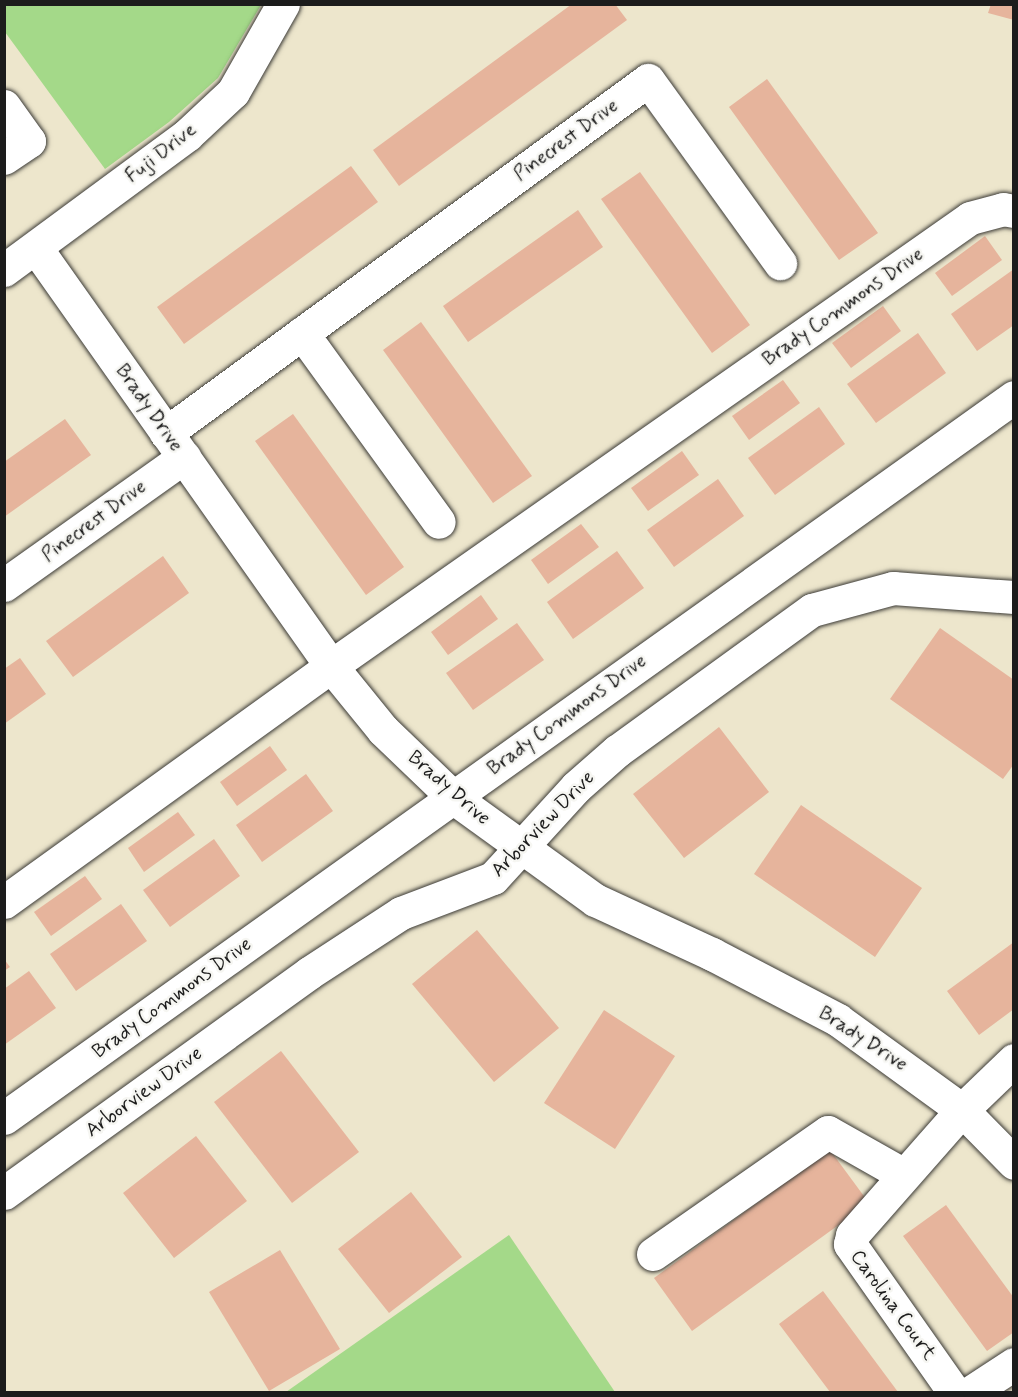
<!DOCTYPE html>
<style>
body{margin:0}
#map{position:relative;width:1018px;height:1397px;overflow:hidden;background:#ede6cc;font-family:Mynerve,sans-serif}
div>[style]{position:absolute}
.green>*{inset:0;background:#a4d989}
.building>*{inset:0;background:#e6b49c}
.roads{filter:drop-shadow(0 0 2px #3b3a36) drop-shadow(0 0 2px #3b3a36)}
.minor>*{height:33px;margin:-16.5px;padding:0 16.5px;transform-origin:16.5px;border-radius:16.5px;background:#fff}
span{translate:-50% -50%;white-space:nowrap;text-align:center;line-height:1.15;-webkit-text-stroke:5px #f6f6f2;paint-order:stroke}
.street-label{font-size:20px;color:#1c1c1c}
.frame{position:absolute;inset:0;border:6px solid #1c1c1c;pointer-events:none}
</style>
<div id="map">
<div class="green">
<div style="clip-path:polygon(4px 5px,5px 4px,261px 5px,218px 78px,169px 122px,105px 169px,5px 32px)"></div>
<div style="clip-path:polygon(509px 1235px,615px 1392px,286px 1392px)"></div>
</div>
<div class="building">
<div style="clip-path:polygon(572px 4px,615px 4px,627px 20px,399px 186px,373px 150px)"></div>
<div style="clip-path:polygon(991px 4px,1014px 4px,1014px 20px,988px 13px)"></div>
<div style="clip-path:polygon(767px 79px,878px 233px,839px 260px,729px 107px)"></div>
<div style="clip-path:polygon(351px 166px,378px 202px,184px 344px,157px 307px)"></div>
<div style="clip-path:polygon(640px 172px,750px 325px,712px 353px,601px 199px)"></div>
<div style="clip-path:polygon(578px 210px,603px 247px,468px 342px,443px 306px)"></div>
<div style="clip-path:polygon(985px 236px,1002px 260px,952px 296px,935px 273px)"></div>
<div style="clip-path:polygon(1014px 269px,1014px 325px,977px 351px,951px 314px)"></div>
<div style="clip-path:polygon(883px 306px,901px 331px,851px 368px,832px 343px)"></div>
<div style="clip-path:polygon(421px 322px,532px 476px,493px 503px,383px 350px)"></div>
<div style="clip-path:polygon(918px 333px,946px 373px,876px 423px,847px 384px)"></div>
<div style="clip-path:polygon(783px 380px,800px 403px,749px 440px,732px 416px)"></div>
<div style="clip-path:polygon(819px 407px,845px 444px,775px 495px,748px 458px)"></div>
<div style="clip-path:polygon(293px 414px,404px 567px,366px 595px,255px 441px)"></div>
<div style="clip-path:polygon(65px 419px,91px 455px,4px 517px,4px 462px)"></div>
<div style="clip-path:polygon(682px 451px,699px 475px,648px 511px,631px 488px)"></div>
<div style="clip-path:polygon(718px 479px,744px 516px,674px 567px,647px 530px)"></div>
<div style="clip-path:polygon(581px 524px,599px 547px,548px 584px,531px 560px)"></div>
<div style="clip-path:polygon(617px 551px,644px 588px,573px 639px,547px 602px)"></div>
<div style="clip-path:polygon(163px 556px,189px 593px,73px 677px,46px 641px)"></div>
<div style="clip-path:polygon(481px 595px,498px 619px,448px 655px,431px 632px)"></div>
<div style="clip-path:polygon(517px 623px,544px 660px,473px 710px,446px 673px)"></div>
<div style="clip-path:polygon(940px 628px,1014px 680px,1014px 764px,1003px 779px,890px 699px)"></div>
<div style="clip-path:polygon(20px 658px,46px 694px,4px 724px,4px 669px)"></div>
<div style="clip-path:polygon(719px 727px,769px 792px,684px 858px,633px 794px)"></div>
<div style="clip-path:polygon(270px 746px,287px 770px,237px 806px,220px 782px)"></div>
<div style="clip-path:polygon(306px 774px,333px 811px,262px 862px,236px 825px)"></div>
<div style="clip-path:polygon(801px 805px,922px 888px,875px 957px,754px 874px)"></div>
<div style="clip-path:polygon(178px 812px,195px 835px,144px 872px,128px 848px)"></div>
<div style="clip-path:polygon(214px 839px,240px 876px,170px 927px,143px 890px)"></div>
<div style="clip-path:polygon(85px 876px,102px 899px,51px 936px,34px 912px)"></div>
<div style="clip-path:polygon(121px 904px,147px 941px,76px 991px,50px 954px)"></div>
<div style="clip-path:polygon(477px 930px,559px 1028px,494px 1082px,412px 984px)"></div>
<div style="clip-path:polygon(1014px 942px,1014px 1009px,979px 1035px,947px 991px)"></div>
<div style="clip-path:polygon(4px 959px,10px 967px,4px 971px)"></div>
<div style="clip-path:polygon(29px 971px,56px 1008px,4px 1045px,4px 989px)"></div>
<div style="clip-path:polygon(604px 1010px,675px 1056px,615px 1149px,544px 1103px)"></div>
<div style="clip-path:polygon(281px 1051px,359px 1152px,292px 1203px,214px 1102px)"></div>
<div style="clip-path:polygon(196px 1136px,247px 1201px,174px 1258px,123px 1193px)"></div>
<div style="clip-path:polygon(830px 1150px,869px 1203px,692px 1331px,654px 1278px)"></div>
<div style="clip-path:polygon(411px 1192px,462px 1257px,389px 1313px,338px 1249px)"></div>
<div style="clip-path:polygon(946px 1205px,1014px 1298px,1014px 1332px,987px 1351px,903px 1236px)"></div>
<div style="clip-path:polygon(280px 1250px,340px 1349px,269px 1391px,209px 1292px)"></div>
<div style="clip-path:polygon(823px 1291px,898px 1392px,830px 1392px,779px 1324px)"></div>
</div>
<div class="roads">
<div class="minor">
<div style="left:4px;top:106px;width:43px;rotate:54.5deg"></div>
<div style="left:29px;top:141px;width:30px;rotate:146deg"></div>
<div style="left:36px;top:248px;width:512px;rotate:54.79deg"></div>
<div style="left:331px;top:666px;width:82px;rotate:50.9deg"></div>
<div style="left:383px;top:730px;width:98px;rotate:43.8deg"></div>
<div style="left:454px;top:798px;width:174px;rotate:35.9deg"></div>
<div style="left:595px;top:900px;width:129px;rotate:24.8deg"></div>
<div style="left:712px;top:954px;width:142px;rotate:27.6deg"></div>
<div style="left:838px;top:1020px;width:153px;rotate:36deg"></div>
<div style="left:962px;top:1110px;width:74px;rotate:45.5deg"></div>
<div style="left:4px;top:270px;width:227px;rotate:-36.4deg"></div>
<div style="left:187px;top:135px;width:63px;rotate:-43.1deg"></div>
<div style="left:233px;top:92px;width:101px;rotate:-60.4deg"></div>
<div style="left:302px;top:333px;width:233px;rotate:54.1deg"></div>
<div style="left:166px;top:433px;width:597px;rotate:-36.22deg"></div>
<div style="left:648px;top:80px;width:226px;rotate:54.2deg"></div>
<div style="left:4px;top:585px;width:221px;rotate:-35.4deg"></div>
<div style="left:4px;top:902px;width:403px;rotate:-35.8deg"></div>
<div style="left:331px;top:666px;width:780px;rotate:-35.03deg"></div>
<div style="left:970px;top:218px;width:34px;rotate:-15deg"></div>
<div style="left:1003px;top:209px;width:11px;rotate:10deg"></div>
<div style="left:4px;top:1118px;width:1241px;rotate:-35.52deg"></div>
<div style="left:4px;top:1193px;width:376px;rotate:-35.8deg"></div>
<div style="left:309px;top:973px;width:110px;rotate:-33.1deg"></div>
<div style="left:401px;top:913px;width:98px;rotate:-20.8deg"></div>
<div style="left:493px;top:878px;width:123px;rotate:-47.6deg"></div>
<div style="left:576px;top:787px;width:55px;rotate:-41.3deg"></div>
<div style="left:617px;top:751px;width:241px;rotate:-35.9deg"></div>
<div style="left:812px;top:610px;width:84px;rotate:-15.2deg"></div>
<div style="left:893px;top:588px;width:121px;rotate:4.3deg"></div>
<div style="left:653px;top:1254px;width:213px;rotate:-34.9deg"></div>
<div style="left:828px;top:1132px;width:87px;rotate:29.5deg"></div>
<div style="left:954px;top:1392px;width:181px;rotate:-125.1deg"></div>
<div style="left:850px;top:1244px;width:9px;rotate:-77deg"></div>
<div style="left:852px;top:1235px;width:167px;rotate:-48.7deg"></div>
<div style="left:962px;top:1110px;width:72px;rotate:-43.9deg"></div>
<div style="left:971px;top:1392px;width:51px;rotate:-33.1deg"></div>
</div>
</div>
<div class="street-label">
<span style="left:566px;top:140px;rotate:-36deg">Pinecrest Drive</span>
<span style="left:161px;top:153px;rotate:-38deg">Fuji Drive</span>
<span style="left:843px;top:307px;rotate:-35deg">Brady Commons Drive</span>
<span style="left:149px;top:408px;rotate:55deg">Brady Drive</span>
<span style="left:94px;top:521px;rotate:-36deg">Pinecrest Drive</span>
<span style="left:567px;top:715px;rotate:-36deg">Brady Commons Drive</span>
<span style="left:449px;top:788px;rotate:41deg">Brady Drive</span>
<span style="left:543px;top:824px;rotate:-46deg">Arborview Drive</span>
<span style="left:172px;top:998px;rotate:-36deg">Brady Commons Drive</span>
<span style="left:863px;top:1039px;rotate:33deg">Brady Drive</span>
<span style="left:144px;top:1092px;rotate:-36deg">Arborview Drive</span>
<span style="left:893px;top:1305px;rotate:54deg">Carolina Court</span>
</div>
<div class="frame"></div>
</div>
